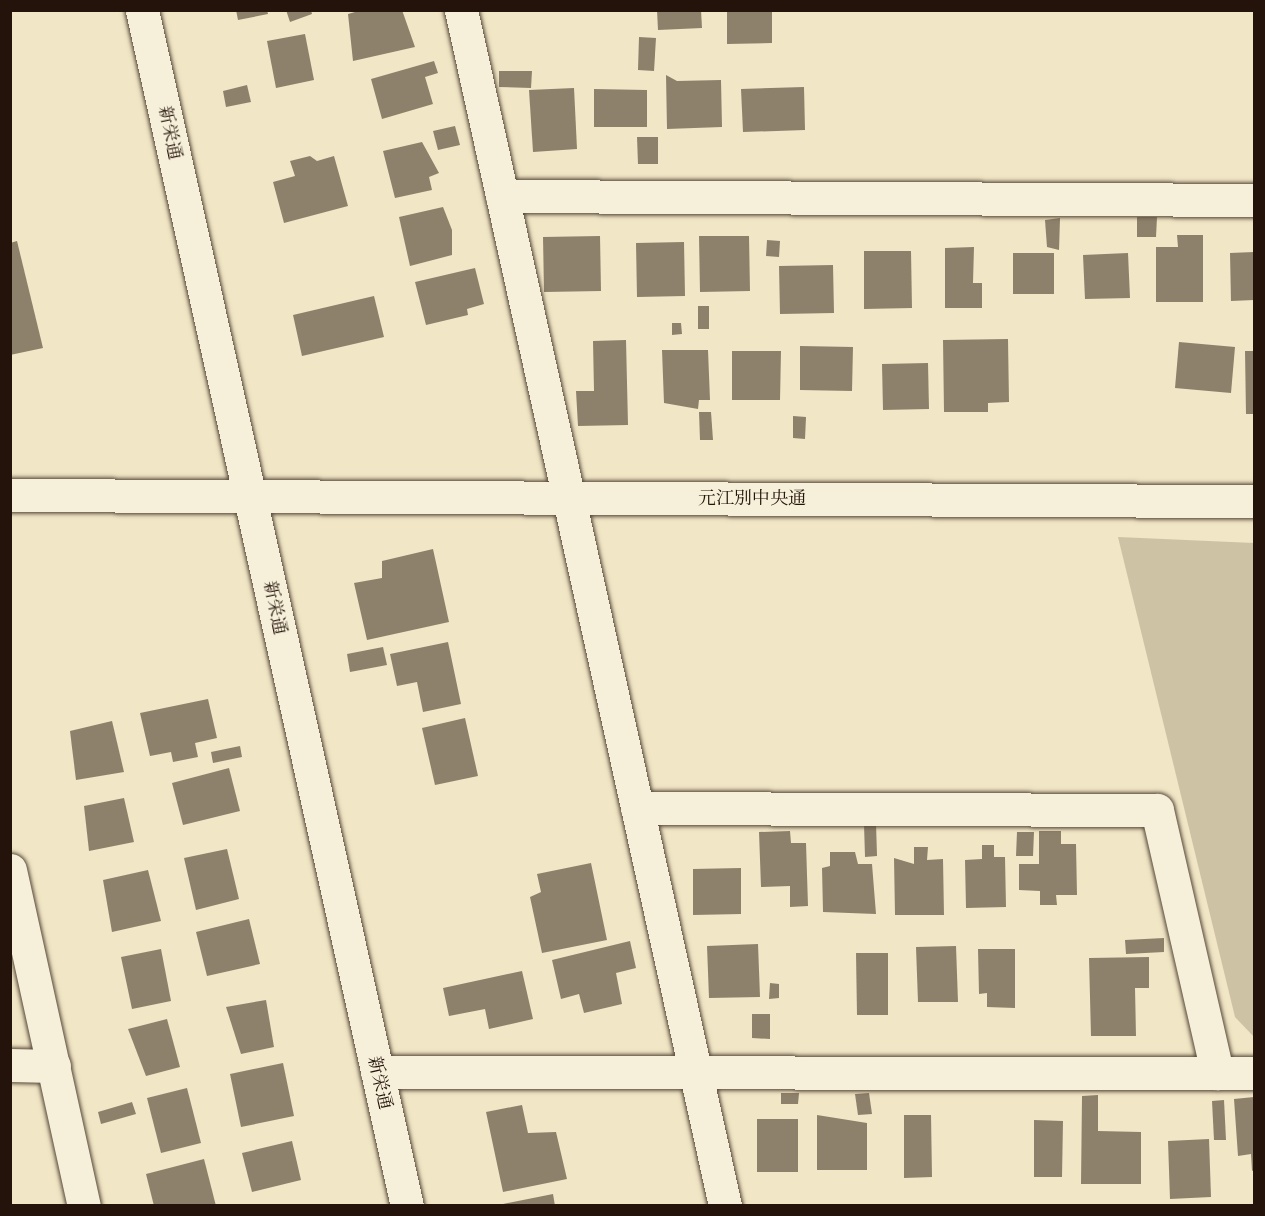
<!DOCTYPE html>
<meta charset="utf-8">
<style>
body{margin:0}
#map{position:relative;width:1265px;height:1216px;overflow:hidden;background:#f1e6c5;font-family:"IM FELL French Canon","Noto Serif JP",serif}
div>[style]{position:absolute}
.green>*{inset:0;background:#cec2a5}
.building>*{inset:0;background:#8e816b}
.roads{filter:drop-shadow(0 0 2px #564839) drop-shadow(0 0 2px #564839)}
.street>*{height:33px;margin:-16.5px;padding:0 16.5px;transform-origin:16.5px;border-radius:16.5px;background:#f6efd9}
span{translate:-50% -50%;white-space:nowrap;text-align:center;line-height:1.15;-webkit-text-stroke:4.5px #f6efd9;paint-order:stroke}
.street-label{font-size:18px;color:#23130a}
.frame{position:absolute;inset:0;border:12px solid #23130a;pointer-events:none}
</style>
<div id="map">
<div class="green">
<div style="clip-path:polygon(1118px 537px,1254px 543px,1254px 1037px,1235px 1017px)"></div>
</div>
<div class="building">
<div style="clip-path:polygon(236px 10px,267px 10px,268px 14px,238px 20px)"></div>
<div style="clip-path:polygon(286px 10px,311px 10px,312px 14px,290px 22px)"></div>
<div style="clip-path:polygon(362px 10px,402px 10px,415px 47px,353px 61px,348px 14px)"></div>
<div style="clip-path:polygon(657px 10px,701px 10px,702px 28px,658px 30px)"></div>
<div style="clip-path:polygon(727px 10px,772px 10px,772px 43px,727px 44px)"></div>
<div style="clip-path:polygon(305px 34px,314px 80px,276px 88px,267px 41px)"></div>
<div style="clip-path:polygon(639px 37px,656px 38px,654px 71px,638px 70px)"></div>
<div style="clip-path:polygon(434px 61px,438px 73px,425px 77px,433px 104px,382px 119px,371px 79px)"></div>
<div style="clip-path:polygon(499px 71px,532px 71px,531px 88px,499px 87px)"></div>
<div style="clip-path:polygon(666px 75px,677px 81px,721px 80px,722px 127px,667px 129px)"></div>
<div style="clip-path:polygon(247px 85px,251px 102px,226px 107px,223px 91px)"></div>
<div style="clip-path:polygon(804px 87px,805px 130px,743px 132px,741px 89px)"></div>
<div style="clip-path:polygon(574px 88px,577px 149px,533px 152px,529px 90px)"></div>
<div style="clip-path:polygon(594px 89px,647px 90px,647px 127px,594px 127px)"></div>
<div style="clip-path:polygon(455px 126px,460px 145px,438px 150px,433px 131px)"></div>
<div style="clip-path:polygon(637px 137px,658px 137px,658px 164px,638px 164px)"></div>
<div style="clip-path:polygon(422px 142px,439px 173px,429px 177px,432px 190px,395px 198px,383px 151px)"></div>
<div style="clip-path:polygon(310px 156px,317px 161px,334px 156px,348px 206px,284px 223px,273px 182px,295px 176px,290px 161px)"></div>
<div style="clip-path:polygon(443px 207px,452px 230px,452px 255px,410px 266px,399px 217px)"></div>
<div style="clip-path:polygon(1137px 217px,1157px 217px,1156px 237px,1137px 237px)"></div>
<div style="clip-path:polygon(1060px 218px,1059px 250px,1047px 247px,1045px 220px)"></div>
<div style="clip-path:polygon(1177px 235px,1203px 235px,1203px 302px,1156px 302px,1156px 247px,1178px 247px)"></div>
<div style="clip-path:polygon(600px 236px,601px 291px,544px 292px,543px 237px)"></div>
<div style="clip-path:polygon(699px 236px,749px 236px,750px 291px,700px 292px)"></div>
<div style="clip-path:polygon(767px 240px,780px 241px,779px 257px,766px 256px)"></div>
<div style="clip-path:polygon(17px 241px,43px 348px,10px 355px,10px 243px)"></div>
<div style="clip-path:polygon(684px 242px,685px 296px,637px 297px,636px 243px)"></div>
<div style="clip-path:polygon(974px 247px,973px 283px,982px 283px,982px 308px,945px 308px,945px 248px)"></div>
<div style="clip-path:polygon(864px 251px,911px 251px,912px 308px,864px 309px)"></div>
<div style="clip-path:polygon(1254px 252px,1254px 300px,1231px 301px,1230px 253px)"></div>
<div style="clip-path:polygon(1013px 253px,1054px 253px,1054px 294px,1013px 294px)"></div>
<div style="clip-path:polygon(1128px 253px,1130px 298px,1085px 299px,1083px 255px)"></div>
<div style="clip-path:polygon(833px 265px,834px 313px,780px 314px,779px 266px)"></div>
<div style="clip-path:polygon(475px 268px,484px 304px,467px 309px,468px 315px,426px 325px,415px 282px)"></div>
<div style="clip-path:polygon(374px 296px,384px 337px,302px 356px,293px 315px)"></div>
<div style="clip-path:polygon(698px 306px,709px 306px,709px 329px,698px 329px)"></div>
<div style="clip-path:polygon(672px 323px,681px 323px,682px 334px,672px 335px)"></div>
<div style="clip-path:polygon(1008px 339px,1009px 402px,988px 403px,988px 412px,944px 412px,943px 340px)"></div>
<div style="clip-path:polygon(626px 340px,628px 425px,578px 426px,576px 391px,594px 391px,593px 341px)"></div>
<div style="clip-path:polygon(1179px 342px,1235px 347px,1231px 393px,1175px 388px)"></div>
<div style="clip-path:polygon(800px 346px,853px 347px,852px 391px,800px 390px)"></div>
<div style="clip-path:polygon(662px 350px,708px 350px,710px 400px,699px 400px,698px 409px,664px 403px)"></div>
<div style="clip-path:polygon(732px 351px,781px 351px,780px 400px,732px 400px)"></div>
<div style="clip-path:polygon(1245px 351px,1254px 351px,1254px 414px,1246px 414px)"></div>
<div style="clip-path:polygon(928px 363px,929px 409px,883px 410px,882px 364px)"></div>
<div style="clip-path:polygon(699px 412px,711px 412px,713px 440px,700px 440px)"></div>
<div style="clip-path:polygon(793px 416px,806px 417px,805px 439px,793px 438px)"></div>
<div style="clip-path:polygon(433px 549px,449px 622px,367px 640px,354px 583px,382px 578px,382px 561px)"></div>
<div style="clip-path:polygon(448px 642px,461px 704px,423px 712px,417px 682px,397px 686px,390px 654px)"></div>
<div style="clip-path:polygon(383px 647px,387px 665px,350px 672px,347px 654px)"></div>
<div style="clip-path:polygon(208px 699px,217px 738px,195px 743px,198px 757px,173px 762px,171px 752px,150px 756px,140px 713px)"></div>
<div style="clip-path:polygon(465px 718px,478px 776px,435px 785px,422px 728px)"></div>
<div style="clip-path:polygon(112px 721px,124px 772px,76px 780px,70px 731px)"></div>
<div style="clip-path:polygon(240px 746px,242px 757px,213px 763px,211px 752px)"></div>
<div style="clip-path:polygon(229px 768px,240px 811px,183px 825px,172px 783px)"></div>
<div style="clip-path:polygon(124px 798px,134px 842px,89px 851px,84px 806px)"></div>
<div style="clip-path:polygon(864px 824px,876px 824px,877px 856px,865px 857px)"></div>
<div style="clip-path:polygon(790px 831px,791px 843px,806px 843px,808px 906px,790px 907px,790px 886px,761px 887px,759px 832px)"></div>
<div style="clip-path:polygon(1039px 831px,1061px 831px,1061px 844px,1076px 844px,1077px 895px,1056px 895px,1057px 905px,1040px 905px,1040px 891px,1019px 890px,1019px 864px,1039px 864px)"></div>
<div style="clip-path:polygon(1017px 832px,1034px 832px,1033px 856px,1016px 856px)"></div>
<div style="clip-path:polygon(982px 845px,994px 845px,994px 857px,1005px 857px,1006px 907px,966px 908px,965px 860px,982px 859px)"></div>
<div style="clip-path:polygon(914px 847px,928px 847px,927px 860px,943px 859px,944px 915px,895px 915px,894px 858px,914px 864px)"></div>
<div style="clip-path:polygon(227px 849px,239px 899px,196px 910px,184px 858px)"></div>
<div style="clip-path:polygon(830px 852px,855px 852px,858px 864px,872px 864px,876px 914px,823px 912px,822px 868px,830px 866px)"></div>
<div style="clip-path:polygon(591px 863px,607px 940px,542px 953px,530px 897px,541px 892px,537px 874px)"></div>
<div style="clip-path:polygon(741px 868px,741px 914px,693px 915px,693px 869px)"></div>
<div style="clip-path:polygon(148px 870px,161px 921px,112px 932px,103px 880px)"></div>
<div style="clip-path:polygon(249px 919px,260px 964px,207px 976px,196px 932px)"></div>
<div style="clip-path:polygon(1164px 938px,1164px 952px,1126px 954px,1125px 940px)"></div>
<div style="clip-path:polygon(630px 941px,636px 968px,616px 973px,622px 1004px,584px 1013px,579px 994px,561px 999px,552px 960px)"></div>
<div style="clip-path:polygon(758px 944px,760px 997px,709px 998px,707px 946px)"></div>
<div style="clip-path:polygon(956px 946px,958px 1002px,918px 1002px,916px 947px)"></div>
<div style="clip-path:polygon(161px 949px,171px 1001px,132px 1009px,121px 957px)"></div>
<div style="clip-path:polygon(978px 949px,1015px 949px,1015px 1008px,987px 1007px,987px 993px,979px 994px)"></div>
<div style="clip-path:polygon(856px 953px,888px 953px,888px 1015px,857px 1015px)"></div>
<div style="clip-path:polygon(1149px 957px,1149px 988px,1135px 988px,1136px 1036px,1091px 1036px,1089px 958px)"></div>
<div style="clip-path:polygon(522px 971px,533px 1019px,489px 1029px,485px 1009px,449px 1016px,443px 988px)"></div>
<div style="clip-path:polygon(770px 983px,779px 984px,779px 998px,769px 999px)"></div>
<div style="clip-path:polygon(266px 1000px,274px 1047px,241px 1054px,226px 1007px)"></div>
<div style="clip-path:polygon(752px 1014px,770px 1014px,770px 1039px,752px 1038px)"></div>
<div style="clip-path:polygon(167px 1019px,180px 1067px,146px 1076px,128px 1029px)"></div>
<div style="clip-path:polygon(283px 1063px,294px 1116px,241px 1127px,230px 1074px)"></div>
<div style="clip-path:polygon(187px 1088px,201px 1143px,161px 1153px,147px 1098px)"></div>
<div style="clip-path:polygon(781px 1093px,799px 1093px,798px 1104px,781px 1104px)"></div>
<div style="clip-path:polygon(869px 1093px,872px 1114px,858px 1115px,855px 1094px)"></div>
<div style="clip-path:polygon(1098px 1095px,1098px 1131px,1141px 1132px,1141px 1184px,1081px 1184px,1082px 1096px)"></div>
<div style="clip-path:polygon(1254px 1097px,1254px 1170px,1252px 1171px,1251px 1154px,1238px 1156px,1234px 1099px)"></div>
<div style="clip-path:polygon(1224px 1100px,1226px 1140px,1214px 1140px,1212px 1101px)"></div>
<div style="clip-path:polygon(132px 1102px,136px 1114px,101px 1124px,98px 1112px)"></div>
<div style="clip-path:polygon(522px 1105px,528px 1133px,556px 1132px,567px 1179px,503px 1192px,486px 1112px)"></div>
<div style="clip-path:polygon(817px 1115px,867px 1123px,867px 1170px,817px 1170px)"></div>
<div style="clip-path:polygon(904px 1115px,931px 1115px,932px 1177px,904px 1178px)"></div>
<div style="clip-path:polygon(757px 1119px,798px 1119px,798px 1172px,757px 1172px)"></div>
<div style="clip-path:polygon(1034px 1120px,1063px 1121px,1062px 1177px,1034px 1177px)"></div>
<div style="clip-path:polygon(1209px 1139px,1211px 1197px,1170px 1199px,1168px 1141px)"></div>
<div style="clip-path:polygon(292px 1141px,301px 1180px,252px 1192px,242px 1153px)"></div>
<div style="clip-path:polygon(204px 1159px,216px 1206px,154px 1206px,146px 1174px)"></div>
<div style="clip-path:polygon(553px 1194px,555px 1206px,503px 1206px,503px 1204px)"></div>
</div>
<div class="roads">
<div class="street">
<div style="left:142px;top:10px;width:1225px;rotate:77.51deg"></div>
<div style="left:461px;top:10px;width:1225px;rotate:77.55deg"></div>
<div style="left:502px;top:196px;width:752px;rotate:0.3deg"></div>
<div style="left:10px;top:495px;width:1244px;rotate:0.28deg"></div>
<div style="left:637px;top:808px;width:520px;rotate:0.22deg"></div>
<div style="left:1157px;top:810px;width:270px;rotate:77.1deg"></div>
<div style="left:10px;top:870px;width:344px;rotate:77.6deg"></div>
<div style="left:10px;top:1065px;width:44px;rotate:1.3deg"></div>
<div style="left:377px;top:1072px;width:877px;rotate:0.07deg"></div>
</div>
</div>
<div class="street-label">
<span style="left:169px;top:133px;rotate:78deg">新栄通</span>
<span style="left:752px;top:499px">元江別中央通</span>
<span style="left:274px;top:608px;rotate:78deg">新栄通</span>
<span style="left:379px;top:1083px;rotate:77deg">新栄通</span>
</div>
<div class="frame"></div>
</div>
